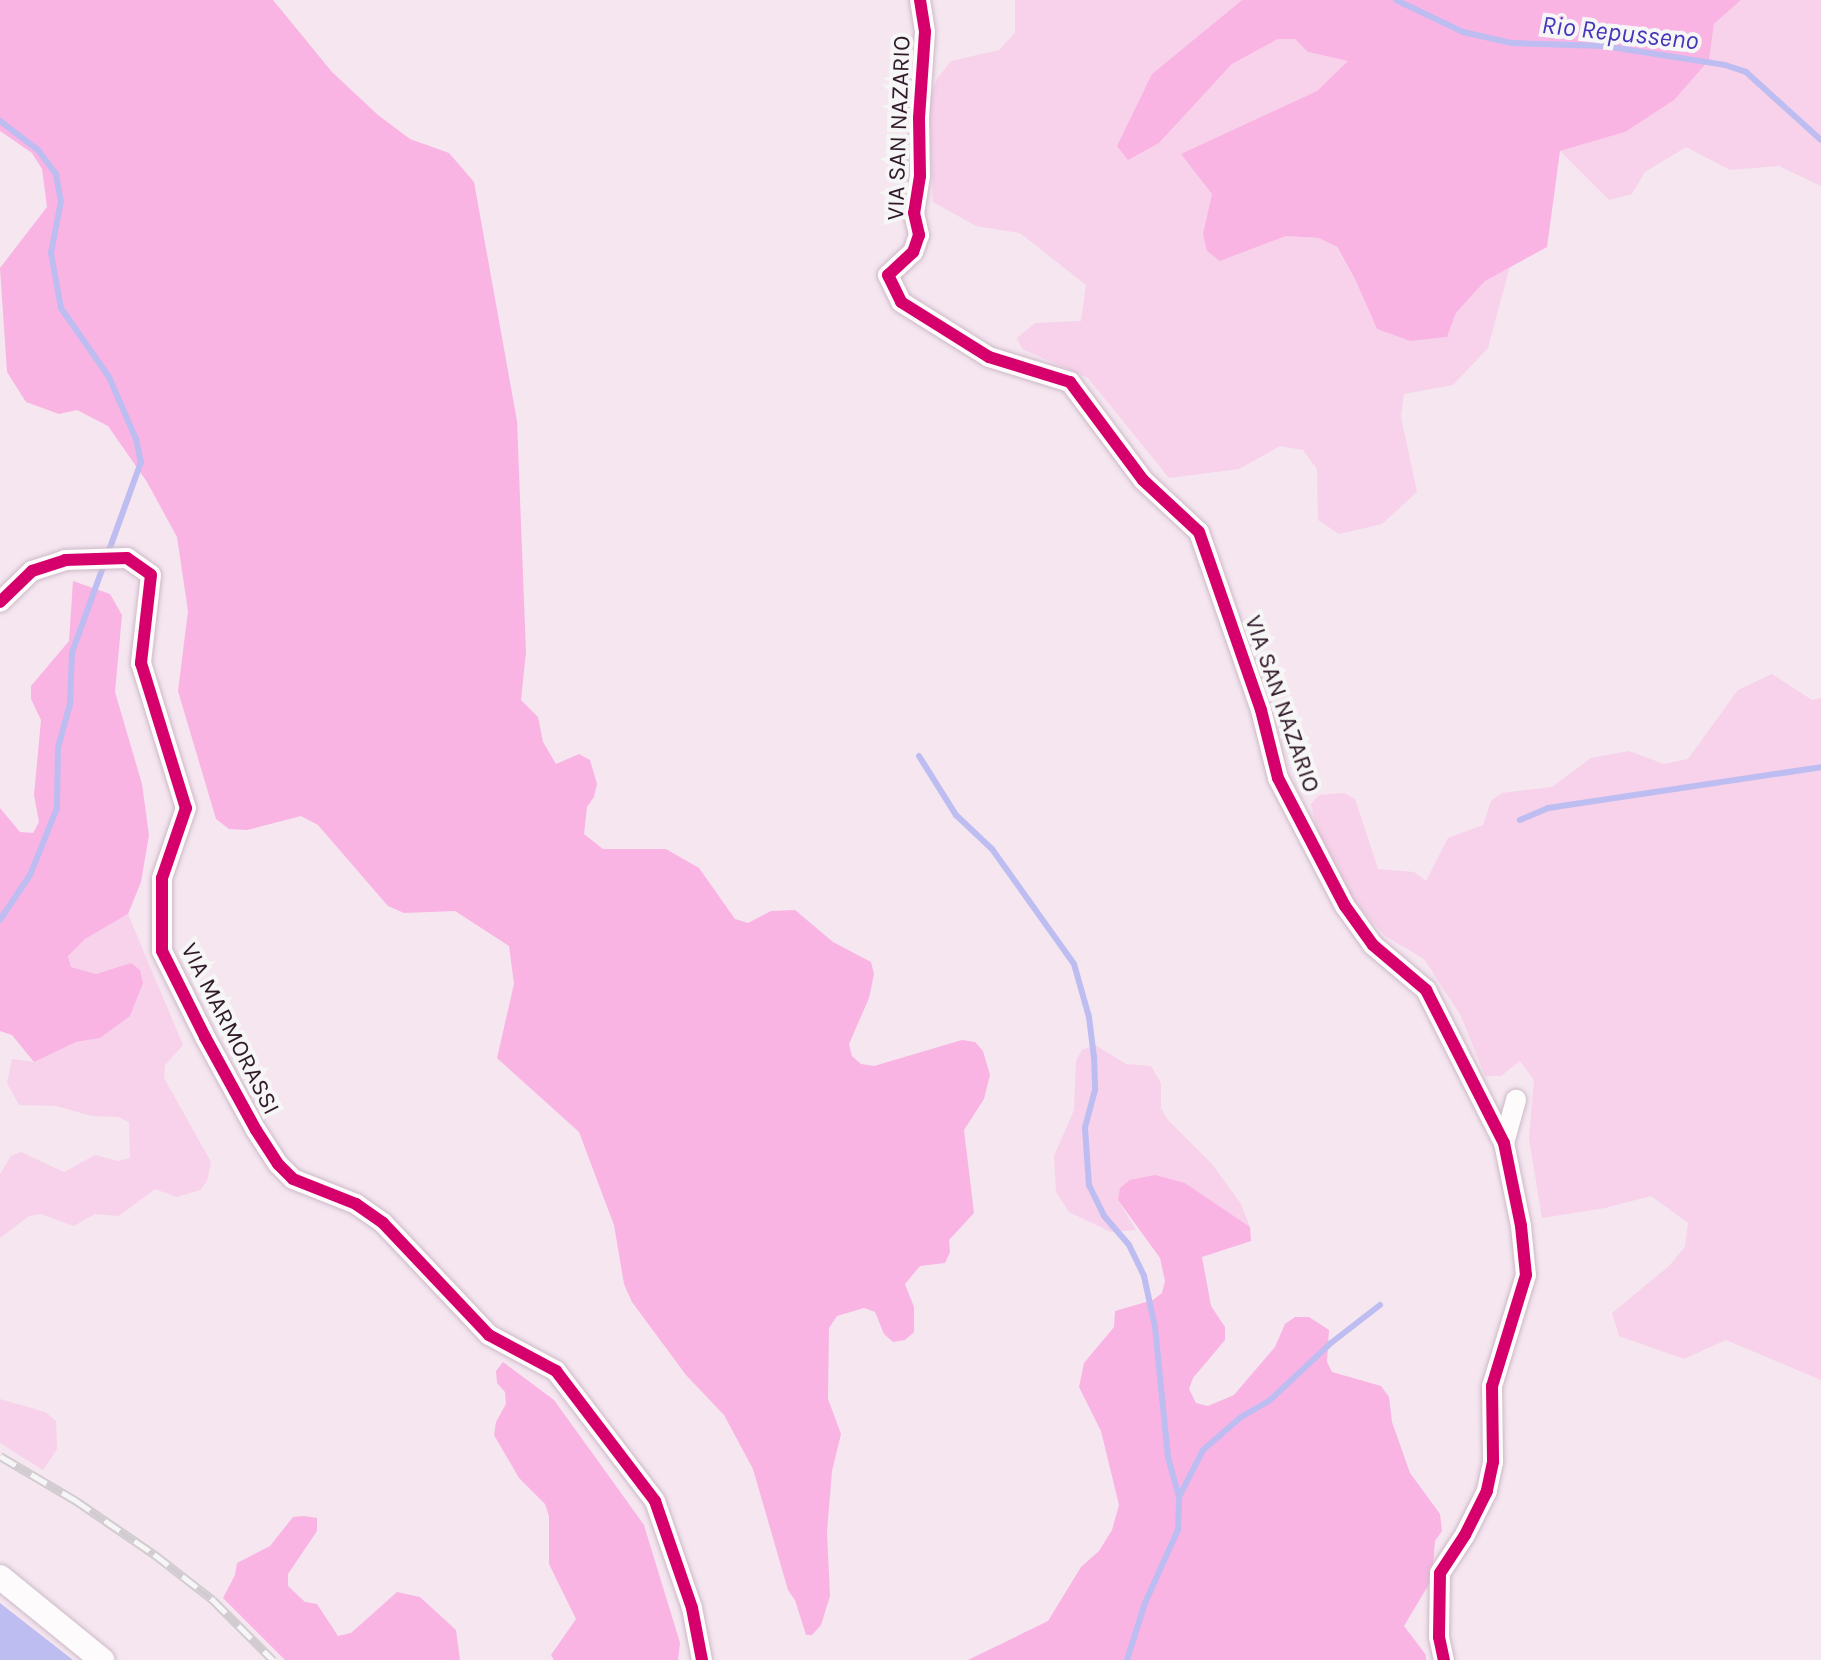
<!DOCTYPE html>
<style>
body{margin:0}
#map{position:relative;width:1821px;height:1660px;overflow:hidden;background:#f5e6f0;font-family:Karla,sans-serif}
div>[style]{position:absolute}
.green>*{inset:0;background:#f7d2ea}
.forest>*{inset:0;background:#f9b4e4}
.water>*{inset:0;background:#bdbdf1}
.stream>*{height:6px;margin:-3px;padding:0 3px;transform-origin:3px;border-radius:3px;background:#bdbdf1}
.roads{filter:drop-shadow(0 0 2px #ccbac7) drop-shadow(0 0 2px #ccbac7)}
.minor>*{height:20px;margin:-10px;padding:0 10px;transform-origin:10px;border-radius:10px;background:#fefbfd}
.major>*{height:24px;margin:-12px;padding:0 12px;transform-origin:12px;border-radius:12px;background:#fefbfd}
.rail>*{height:9px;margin-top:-4.5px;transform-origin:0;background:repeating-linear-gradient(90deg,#f6f6f6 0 18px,#d2ccd1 0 36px);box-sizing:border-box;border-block:2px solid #d2ccd1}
.cycleway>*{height:12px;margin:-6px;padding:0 6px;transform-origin:6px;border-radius:6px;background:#d6006c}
span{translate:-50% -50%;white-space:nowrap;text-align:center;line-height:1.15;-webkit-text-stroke:8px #f6f6f6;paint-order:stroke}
.street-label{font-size:24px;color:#311a2a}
.water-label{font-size:26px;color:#4436ba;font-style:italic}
</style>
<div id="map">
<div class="green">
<div style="clip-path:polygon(1015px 0,1242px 0,1152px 74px,1159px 143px,1232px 64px,1278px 39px,1295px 39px,1308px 52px,1349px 61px,1317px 91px,1182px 154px,1212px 194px,1204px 234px,1220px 261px,1286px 236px,1319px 238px,1336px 247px,1355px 279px,1377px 329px,1410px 341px,1447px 337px,1456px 313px,1485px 281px,1510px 266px,1488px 348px,1453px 385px,1404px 394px,1401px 417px,1417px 492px,1382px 524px,1339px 534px,1318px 520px,1317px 469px,1303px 450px,1280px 446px,1239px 469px,1169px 478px,1088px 378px,1022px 349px,1017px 338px,1035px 323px,1081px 321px,1086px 285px,1020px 233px,976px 226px,933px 202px,929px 102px,936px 80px,951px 61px,999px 50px,1015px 33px)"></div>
<div style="clip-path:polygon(1741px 0,1821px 0,1821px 186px,1779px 166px,1730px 170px,1686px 147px,1645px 172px,1632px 194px,1609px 200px,1560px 151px,1625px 132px,1709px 60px,1714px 24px)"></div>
<div style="clip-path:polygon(1772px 674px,1812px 700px,1821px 698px,1821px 1380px,1726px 1340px,1684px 1359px,1619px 1336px,1612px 1313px,1669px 1266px,1685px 1247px,1688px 1223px,1651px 1196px,1605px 1208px,1542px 1218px,1529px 1139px,1534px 1080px,1520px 1061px,1501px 1076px,1485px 1076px,1461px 1016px,1424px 959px,1385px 936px,1343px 890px,1317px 830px,1311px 804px,1319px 795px,1344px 793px,1355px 799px,1378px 869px,1414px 872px,1426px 881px,1448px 838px,1483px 825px,1491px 801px,1502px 793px,1552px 787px,1591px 758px,1629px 751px,1664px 764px,1688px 759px,1738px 690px)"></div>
<div style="clip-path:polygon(128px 914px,183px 1045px,165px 1065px,164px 1078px,211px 1162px,207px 1181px,200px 1190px,177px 1197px,155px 1189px,119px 1216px,95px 1214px,74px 1226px,41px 1214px,29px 1216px,0 1238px,0 1174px,11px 1156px,21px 1152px,64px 1172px,95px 1155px,118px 1161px,130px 1158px,129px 1122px,118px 1117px,92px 1116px,56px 1106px,19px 1105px,7px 1083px,12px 1059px,34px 1062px,76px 1042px,100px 1038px,131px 963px,96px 974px,71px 967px,68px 955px,85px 939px)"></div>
<div style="clip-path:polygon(1095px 1045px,1126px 1064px,1151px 1066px,1161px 1083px,1161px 1108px,1167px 1119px,1212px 1164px,1241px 1204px,1250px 1227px,1185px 1183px,1118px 1200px,1136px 1230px,1111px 1232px,1069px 1212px,1056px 1192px,1054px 1156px,1074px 1110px,1076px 1061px,1082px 1050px)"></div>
<div style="clip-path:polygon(0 1399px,45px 1412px,56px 1421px,57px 1449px,43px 1470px,0 1443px)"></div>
</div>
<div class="forest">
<div style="clip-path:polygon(0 0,273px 0,332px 72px,378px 115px,410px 139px,449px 153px,474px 182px,517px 421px,526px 652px,521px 700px,538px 717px,543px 742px,556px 764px,579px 754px,590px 760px,597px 784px,594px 797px,587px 807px,584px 834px,603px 849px,666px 849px,699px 868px,735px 919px,748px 923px,771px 911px,795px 910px,833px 942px,871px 962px,874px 974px,869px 998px,849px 1044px,852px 1056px,861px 1064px,874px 1066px,962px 1040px,975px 1042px,983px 1051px,990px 1075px,984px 1099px,964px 1130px,974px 1213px,949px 1240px,950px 1252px,945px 1263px,920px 1266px,905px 1284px,914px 1307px,914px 1332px,905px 1340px,893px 1342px,884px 1334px,875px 1312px,864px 1308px,837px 1316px,829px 1328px,828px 1399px,841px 1434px,832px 1471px,827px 1532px,830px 1596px,821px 1625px,812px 1635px,806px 1635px,795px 1600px,788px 1590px,753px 1469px,724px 1415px,686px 1375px,632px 1302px,624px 1284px,614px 1225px,579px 1132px,497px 1058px,514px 984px,509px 946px,455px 911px,404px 913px,388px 906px,318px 825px,301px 816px,247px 830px,229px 829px,216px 819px,178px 691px,188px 611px,177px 537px,147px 482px,108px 426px,77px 410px,59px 414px,26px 402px,7px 372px,0 268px,47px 207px,42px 169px,32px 153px,0 131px)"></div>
<div style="clip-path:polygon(1242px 0,1741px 0,1714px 24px,1709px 60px,1674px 100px,1625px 132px,1560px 151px,1547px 247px,1485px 281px,1456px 313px,1447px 337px,1410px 341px,1377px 329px,1355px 279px,1337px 247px,1319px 238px,1286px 236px,1220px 261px,1207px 251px,1203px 234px,1212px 194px,1181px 154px,1317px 91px,1348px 61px,1308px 52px,1295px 39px,1278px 39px,1232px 64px,1159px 143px,1128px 160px,1117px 146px,1152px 74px)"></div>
<div style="clip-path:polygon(73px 581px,110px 594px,122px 615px,115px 692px,142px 784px,149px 835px,141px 882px,128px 914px,85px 939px,68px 956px,71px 967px,96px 974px,131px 963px,140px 970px,143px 983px,130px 1016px,100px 1038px,76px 1042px,34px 1062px,12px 1035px,0 1031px,0 808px,20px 832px,33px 833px,39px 822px,34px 795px,41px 720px,31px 699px,31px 686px,69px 641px)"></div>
<div style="clip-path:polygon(1155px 1175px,1185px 1183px,1250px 1227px,1251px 1241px,1202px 1257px,1211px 1306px,1225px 1327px,1225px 1340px,1193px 1378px,1189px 1389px,1196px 1403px,1208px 1406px,1234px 1395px,1275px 1347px,1285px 1324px,1295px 1317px,1309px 1317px,1329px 1330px,1327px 1362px,1332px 1372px,1381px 1386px,1389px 1397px,1392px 1422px,1410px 1473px,1440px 1514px,1442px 1531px,1435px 1541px,1432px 1579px,1404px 1626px,1426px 1655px,1426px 1660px,968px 1660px,1048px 1621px,1081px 1567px,1099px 1551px,1112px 1530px,1119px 1505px,1101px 1431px,1079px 1387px,1084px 1363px,1114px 1327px,1115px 1311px,1153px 1300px,1162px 1293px,1165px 1281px,1160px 1258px,1118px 1200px,1120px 1188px,1130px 1180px)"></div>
<div style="clip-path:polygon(503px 1362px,554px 1400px,644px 1525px,680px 1643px,678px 1660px,554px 1660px,551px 1655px,576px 1619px,549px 1564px,549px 1516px,545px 1504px,519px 1478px,494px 1435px,496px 1422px,506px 1404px,505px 1392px,497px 1383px,496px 1371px)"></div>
<div style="clip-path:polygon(304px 1516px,317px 1518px,317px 1531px,288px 1574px,288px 1586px,305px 1602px,317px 1604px,338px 1636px,351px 1633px,397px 1592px,420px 1597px,456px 1630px,460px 1660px,285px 1660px,223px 1598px,235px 1575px,237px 1563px,270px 1546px,293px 1517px)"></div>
</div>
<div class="water">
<div style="clip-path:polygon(0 1603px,64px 1653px,73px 1660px,0 1660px)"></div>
</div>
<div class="stream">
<div style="left:1396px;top:0;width:74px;rotate:25.5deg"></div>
<div style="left:1463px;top:32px;width:49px;rotate:12.9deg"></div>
<div style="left:1511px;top:43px;width:93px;rotate:1.8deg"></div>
<div style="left:1604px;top:46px;width:122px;rotate:8.9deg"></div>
<div style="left:1725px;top:65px;width:22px;rotate:18deg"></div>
<div style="left:1746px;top:72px;width:101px;rotate:42.2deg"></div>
<div style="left:0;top:121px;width:48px;rotate:37.3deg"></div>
<div style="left:38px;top:150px;width:30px;rotate:53deg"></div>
<div style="left:56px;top:174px;width:27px;rotate:80deg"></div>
<div style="left:61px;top:201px;width:53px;rotate:100.9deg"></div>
<div style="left:51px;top:253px;width:56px;rotate:79.7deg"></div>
<div style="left:61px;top:308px;width:84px;rotate:55.2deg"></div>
<div style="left:109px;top:377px;width:68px;rotate:66.5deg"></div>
<div style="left:136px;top:439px;width:24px;rotate:78deg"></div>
<div style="left:141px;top:462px;width:203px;rotate:109.9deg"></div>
<div style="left:72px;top:653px;width:51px;rotate:92.2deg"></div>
<div style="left:70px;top:704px;width:46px;rotate:105.3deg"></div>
<div style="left:58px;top:748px;width:60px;rotate:91deg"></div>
<div style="left:57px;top:808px;width:72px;rotate:111.9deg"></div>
<div style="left:30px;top:875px;width:54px;rotate:123.7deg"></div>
<div style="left:919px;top:756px;width:70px;rotate:57.9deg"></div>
<div style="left:956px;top:815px;width:50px;rotate:43.4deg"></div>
<div style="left:992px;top:849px;width:141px;rotate:54.5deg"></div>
<div style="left:1074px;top:964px;width:55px;rotate:74.2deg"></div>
<div style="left:1089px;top:1017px;width:39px;rotate:83deg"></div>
<div style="left:1094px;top:1056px;width:34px;rotate:88deg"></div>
<div style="left:1095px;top:1090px;width:39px;rotate:105deg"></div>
<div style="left:1085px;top:1128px;width:57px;rotate:86deg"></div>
<div style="left:1089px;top:1185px;width:34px;rotate:64deg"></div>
<div style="left:1104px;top:1216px;width:38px;rotate:49deg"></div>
<div style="left:1129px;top:1245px;width:34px;rotate:64deg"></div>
<div style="left:1144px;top:1276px;width:52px;rotate:77.8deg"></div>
<div style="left:1155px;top:1327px;width:131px;rotate:84.3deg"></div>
<div style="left:1168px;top:1457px;width:41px;rotate:74.6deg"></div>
<div style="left:1520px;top:820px;width:30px;rotate:-23deg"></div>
<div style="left:1548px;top:808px;width:276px;rotate:-8.5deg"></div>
<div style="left:1127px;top:1660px;width:60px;rotate:-72.5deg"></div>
<div style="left:1145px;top:1603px;width:80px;rotate:-65.7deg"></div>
<div style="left:1178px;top:1530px;width:33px;rotate:-88deg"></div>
<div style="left:1179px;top:1497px;width:53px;rotate:-62.9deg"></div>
<div style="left:1203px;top:1450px;width:50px;rotate:-41deg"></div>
<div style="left:1241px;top:1417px;width:32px;rotate:-30deg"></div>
<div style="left:1269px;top:1401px;width:85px;rotate:-43.1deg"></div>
<div style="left:1331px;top:1343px;width:62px;rotate:-37.8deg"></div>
</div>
<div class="roads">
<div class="minor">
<div style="left:920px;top:0;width:32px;rotate:81deg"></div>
<div style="left:925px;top:32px;width:86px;rotate:94deg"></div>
<div style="left:919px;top:118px;width:58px;rotate:89deg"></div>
<div style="left:920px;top:176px;width:37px;rotate:99deg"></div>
<div style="left:914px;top:213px;width:23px;rotate:77deg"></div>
<div style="left:919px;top:235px;width:18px;rotate:109deg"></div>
<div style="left:913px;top:252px;width:34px;rotate:137deg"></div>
<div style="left:888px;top:275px;width:30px;rotate:64deg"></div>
<div style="left:901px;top:302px;width:104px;rotate:32deg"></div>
<div style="left:989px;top:357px;width:85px;rotate:17.2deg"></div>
<div style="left:1070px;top:382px;width:122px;rotate:53.3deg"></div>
<div style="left:1143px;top:480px;width:76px;rotate:42.9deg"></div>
<div style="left:1199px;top:532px;width:188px;rotate:70.8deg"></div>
<div style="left:1261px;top:710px;width:70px;rotate:76deg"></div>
<div style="left:1278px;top:778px;width:144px;rotate:62.4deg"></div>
<div style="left:1345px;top:906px;width:48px;rotate:54.3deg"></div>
<div style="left:1373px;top:945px;width:70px;rotate:40.3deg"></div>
<div style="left:1426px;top:990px;width:172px;rotate:63deg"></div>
<div style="left:1504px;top:1143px;width:85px;rotate:78.4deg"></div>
<div style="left:1521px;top:1226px;width:49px;rotate:84.2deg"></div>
<div style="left:1526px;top:1275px;width:116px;rotate:107deg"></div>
<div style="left:1492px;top:1386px;width:76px;rotate:89.2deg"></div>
<div style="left:1493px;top:1462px;width:30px;rotate:102deg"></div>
<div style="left:1487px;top:1491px;width:49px;rotate:116.6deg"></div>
<div style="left:1465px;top:1535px;width:45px;rotate:123.3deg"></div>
<div style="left:1440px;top:1573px;width:64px;rotate:90.9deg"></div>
<div style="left:1439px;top:1637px;width:24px;rotate:78deg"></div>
<div style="left:0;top:602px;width:45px;rotate:-44.1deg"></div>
<div style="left:32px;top:571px;width:35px;rotate:-18deg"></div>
<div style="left:65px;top:560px;width:62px;rotate:-1.8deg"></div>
<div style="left:127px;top:558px;width:29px;rotate:35deg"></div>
<div style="left:151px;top:575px;width:89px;rotate:96.5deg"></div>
<div style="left:141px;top:663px;width:152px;rotate:72.8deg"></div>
<div style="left:186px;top:808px;width:74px;rotate:108.9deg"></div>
<div style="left:162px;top:878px;width:73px;rotate:90deg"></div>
<div style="left:162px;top:951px;width:96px;rotate:63.4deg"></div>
<div style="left:205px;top:1037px;width:106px;rotate:61.3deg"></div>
<div style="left:256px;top:1130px;width:40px;rotate:57.1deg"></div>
<div style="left:278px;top:1164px;width:21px;rotate:45deg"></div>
<div style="left:293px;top:1179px;width:68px;rotate:21.6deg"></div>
<div style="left:356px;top:1204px;width:33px;rotate:35deg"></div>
<div style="left:383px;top:1223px;width:154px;rotate:46.6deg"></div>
<div style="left:489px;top:1335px;width:76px;rotate:28.2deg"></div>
<div style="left:556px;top:1371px;width:163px;rotate:52.7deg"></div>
<div style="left:655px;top:1501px;width:113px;rotate:70.9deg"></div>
<div style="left:692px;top:1608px;width:53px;rotate:79.1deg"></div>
<div style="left:1504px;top:1143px;width:45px;rotate:-74.4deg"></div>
</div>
<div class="major">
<div style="left:0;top:1577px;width:132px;rotate:39.1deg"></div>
</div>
</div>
<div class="rail">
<div style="left:0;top:1456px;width:87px;rotate:30.4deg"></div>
<div style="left:75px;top:1500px;width:96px;rotate:34.4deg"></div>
<div style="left:154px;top:1554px;width:75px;rotate:37.9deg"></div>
<div style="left:213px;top:1600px;width:85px;rotate:45deg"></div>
</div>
<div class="cycleway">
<div style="left:920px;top:0;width:32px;rotate:81deg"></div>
<div style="left:925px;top:32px;width:86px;rotate:94deg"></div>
<div style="left:919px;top:118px;width:58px;rotate:89deg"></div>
<div style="left:920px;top:176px;width:37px;rotate:99deg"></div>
<div style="left:914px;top:213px;width:23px;rotate:77deg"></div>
<div style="left:919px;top:235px;width:18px;rotate:109deg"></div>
<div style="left:913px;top:252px;width:34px;rotate:137deg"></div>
<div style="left:888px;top:275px;width:30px;rotate:64deg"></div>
<div style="left:901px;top:302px;width:104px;rotate:32deg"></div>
<div style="left:989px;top:357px;width:85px;rotate:17.2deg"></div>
<div style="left:1070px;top:382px;width:122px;rotate:53.3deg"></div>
<div style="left:1143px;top:480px;width:76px;rotate:42.9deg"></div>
<div style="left:1199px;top:532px;width:188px;rotate:70.8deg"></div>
<div style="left:1261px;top:710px;width:70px;rotate:76deg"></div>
<div style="left:1278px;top:778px;width:144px;rotate:62.4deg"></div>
<div style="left:1345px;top:906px;width:48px;rotate:54.3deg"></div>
<div style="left:1373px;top:945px;width:70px;rotate:40.3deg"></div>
<div style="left:1426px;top:990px;width:172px;rotate:63deg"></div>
<div style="left:1504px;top:1143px;width:85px;rotate:78.4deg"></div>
<div style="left:1521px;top:1226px;width:49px;rotate:84.2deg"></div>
<div style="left:1526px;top:1275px;width:116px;rotate:107deg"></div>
<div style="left:1492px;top:1386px;width:76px;rotate:89.2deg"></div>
<div style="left:1493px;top:1462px;width:30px;rotate:102deg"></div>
<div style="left:1487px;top:1491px;width:49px;rotate:116.6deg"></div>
<div style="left:1465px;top:1535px;width:45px;rotate:123.3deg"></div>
<div style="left:1440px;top:1573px;width:64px;rotate:90.9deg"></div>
<div style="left:1439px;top:1637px;width:24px;rotate:78deg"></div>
<div style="left:0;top:602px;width:45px;rotate:-44.1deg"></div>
<div style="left:32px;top:571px;width:35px;rotate:-18deg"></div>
<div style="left:65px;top:560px;width:62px;rotate:-1.8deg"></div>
<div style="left:127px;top:558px;width:29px;rotate:35deg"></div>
<div style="left:151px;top:575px;width:89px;rotate:96.5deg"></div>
<div style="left:141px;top:663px;width:152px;rotate:72.8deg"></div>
<div style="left:186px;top:808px;width:74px;rotate:108.9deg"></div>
<div style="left:162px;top:878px;width:73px;rotate:90deg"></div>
<div style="left:162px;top:951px;width:96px;rotate:63.4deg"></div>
<div style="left:205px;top:1037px;width:106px;rotate:61.3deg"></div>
<div style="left:256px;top:1130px;width:40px;rotate:57.1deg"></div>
<div style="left:278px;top:1164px;width:21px;rotate:45deg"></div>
<div style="left:293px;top:1179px;width:68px;rotate:21.6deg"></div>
<div style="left:356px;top:1204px;width:33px;rotate:35deg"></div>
<div style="left:383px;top:1223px;width:154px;rotate:46.6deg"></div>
<div style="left:489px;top:1335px;width:76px;rotate:28.2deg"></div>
<div style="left:556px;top:1371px;width:163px;rotate:52.7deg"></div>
<div style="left:655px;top:1501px;width:113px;rotate:70.9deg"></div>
<div style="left:692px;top:1608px;width:53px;rotate:79.1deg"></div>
</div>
<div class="street-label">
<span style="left:899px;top:128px;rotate:-88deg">VIA SAN NAZARIO</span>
<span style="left:1282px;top:704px;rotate:71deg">VIA SAN NAZARIO</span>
<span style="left:230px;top:1029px;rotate:63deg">VIA MARMORASSI</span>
</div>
<div class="water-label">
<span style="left:1620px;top:33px;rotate:6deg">Rio Repusseno</span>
</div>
</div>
